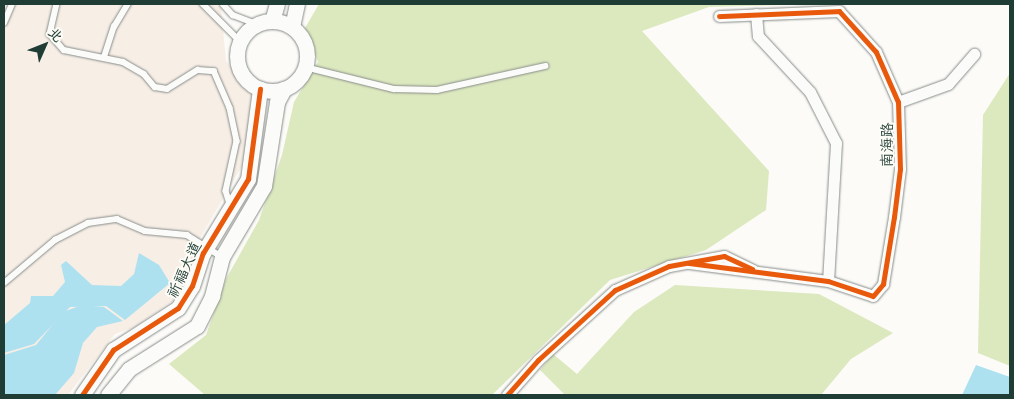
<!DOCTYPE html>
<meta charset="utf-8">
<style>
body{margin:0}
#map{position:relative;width:1014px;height:399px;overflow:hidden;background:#fcfbf8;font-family:"Playpen Sans","LXGW WenKai TC",sans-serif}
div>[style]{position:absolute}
.built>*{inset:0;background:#f7eee6}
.green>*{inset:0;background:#dce8be}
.water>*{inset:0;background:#aee1f0}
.roads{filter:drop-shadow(0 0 1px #888d8a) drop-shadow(0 0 1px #888d8a)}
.lane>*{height:5.5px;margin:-2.75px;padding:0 2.75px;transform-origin:2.75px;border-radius:2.75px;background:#fbfbf9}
.street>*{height:11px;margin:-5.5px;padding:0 5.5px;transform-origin:5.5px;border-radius:5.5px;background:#fbfbf9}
.secondary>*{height:15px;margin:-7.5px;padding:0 7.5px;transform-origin:7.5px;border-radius:7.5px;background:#fbfbf9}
.secondary>.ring{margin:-7.5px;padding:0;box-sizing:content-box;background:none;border:15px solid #fbfbf9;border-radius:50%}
.cycleway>*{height:5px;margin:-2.5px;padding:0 2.5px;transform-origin:2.5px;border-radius:2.5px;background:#e8590c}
span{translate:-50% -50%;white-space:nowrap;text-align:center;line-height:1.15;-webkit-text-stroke:4px #fdfcf7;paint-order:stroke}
.street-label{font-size:15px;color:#1f3d34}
.frame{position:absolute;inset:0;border:5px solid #1f3d34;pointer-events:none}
.north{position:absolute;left:20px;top:20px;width:50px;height:50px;-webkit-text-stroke:4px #fdfcf7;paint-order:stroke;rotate:46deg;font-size:14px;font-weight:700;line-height:20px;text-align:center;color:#1f3d34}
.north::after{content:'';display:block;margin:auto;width:18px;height:22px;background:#1f3d34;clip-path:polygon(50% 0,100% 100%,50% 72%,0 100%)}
</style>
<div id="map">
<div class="built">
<div style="clip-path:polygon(4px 4px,215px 4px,221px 8px,226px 61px,259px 100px,249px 154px,196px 245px,189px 277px,177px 298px,135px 327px,115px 334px,68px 395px,4px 395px)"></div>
</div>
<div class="green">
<div style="clip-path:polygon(319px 4px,820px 4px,709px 7px,642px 31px,769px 171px,766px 210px,706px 250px,610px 280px,492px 395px,205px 395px,169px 364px,206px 335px,226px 279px,259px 220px,282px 155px,294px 102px,318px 62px,305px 28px)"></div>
<div style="clip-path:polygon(1010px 73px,1010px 366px,978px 353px,983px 115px)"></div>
<div style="clip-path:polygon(675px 285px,819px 294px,893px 333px,851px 359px,821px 395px,565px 395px,540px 370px,553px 354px,577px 374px,634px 312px)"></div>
</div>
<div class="water">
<div style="clip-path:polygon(139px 253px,159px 265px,170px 283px,125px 320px,106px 306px,70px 307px,34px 344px,4px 353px,4px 325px,30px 303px,31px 296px,53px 296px,65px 282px,61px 265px,66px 261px,92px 285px,121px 286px,134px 274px)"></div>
<div style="clip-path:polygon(82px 305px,104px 307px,123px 321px,97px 327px,83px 343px,74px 373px,55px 395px,4px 395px,4px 355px,36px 345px,63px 312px)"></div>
<div style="clip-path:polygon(976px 365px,1010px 377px,1010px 395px,962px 395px)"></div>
</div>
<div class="roads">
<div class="lane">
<div style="left:57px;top:4px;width:31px;rotate:103deg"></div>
<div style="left:50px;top:34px;width:21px;rotate:49deg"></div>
<div style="left:64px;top:50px;width:60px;rotate:11.5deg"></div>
<div style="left:123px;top:62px;width:24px;rotate:30deg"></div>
<div style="left:144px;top:74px;width:17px;rotate:50deg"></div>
<div style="left:155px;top:87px;width:12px;rotate:9deg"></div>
<div style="left:167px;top:89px;width:36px;rotate:-32deg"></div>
<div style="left:198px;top:70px;width:16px;rotate:4deg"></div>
<div style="left:214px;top:71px;width:40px;rotate:66.6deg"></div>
<div style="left:230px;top:108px;width:34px;rotate:78deg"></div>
<div style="left:237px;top:141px;width:51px;rotate:102.4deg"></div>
<div style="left:226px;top:191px;width:14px;rotate:73deg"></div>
<div style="left:203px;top:4px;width:52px;rotate:45deg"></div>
<div style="left:223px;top:4px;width:15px;rotate:48deg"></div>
<div style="left:233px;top:15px;width:26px;rotate:21deg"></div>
<div style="left:4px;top:23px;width:21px;rotate:-67deg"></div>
<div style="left:104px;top:57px;width:32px;rotate:-72deg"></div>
<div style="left:114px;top:27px;width:27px;rotate:-59deg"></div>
<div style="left:305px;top:67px;width:92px;rotate:13.9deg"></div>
<div style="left:394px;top:89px;width:43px;rotate:1.3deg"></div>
<div style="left:437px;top:90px;width:111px;rotate:-12.5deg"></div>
<div style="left:4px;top:283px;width:67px;rotate:-40.1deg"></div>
<div style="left:55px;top:240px;width:37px;rotate:-27deg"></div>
<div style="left:88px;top:223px;width:29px;rotate:-8deg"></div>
<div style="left:117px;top:219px;width:30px;rotate:23deg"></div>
<div style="left:145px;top:231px;width:42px;rotate:5.4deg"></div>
<div style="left:187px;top:235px;width:39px;rotate:32deg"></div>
</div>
<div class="street">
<div style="left:756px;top:14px;width:22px;rotate:85deg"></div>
<div style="left:758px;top:36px;width:76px;rotate:47.1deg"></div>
<div style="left:810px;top:92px;width:57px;rotate:63deg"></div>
<div style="left:836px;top:143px;width:138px;rotate:93.3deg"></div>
<div style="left:898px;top:102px;width:53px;rotate:-19.8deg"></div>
<div style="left:948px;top:84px;width:40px;rotate:-49deg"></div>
<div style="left:689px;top:263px;width:140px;rotate:7.4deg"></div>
<div style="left:828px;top:281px;width:47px;rotate:18.4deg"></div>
<div style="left:873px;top:296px;width:16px;rotate:-50deg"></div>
<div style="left:883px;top:284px;width:68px;rotate:-80.7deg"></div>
<div style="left:894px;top:217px;width:48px;rotate:-82.9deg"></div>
<div style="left:900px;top:169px;width:67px;rotate:-91.7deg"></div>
<div style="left:898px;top:102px;width:55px;rotate:-113.7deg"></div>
<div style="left:876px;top:52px;width:55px;rotate:-132.1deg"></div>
<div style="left:839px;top:11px;width:120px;rotate:177.6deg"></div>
<div style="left:507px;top:395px;width:47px;rotate:-48.5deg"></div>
<div style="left:538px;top:360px;width:104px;rotate:-42.3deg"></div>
<div style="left:615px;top:290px;width:59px;rotate:-24deg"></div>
<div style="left:669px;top:266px;width:56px;rotate:-10.3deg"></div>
<div style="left:724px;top:256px;width:32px;rotate:26deg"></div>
</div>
<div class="secondary">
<div style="left:272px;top:21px;width:18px;rotate:-74deg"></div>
<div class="ring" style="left:237px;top:21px;width:55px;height:55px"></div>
<div style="left:292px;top:27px;width:24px;rotate:-78deg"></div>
<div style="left:82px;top:395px;width:55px;rotate:-55.4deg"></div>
<div style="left:113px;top:350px;width:77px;rotate:-32.9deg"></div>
<div style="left:178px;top:308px;width:26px;rotate:-58deg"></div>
<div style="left:192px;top:286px;width:35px;rotate:-72deg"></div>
<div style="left:203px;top:253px;width:87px;rotate:-58.7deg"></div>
<div style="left:248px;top:179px;width:91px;rotate:-82.4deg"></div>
<div style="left:108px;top:395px;width:33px;rotate:-51deg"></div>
<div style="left:129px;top:369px;width:80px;rotate:-32.3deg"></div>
<div style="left:197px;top:326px;width:34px;rotate:-63deg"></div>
<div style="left:212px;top:296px;width:40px;rotate:-75.6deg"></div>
<div style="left:222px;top:257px;width:82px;rotate:-59.4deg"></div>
<div style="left:264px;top:186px;width:85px;rotate:-81.2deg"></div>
<div style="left:277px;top:102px;width:15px;rotate:-62deg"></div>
</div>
</div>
<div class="cycleway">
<div style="left:689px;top:263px;width:140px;rotate:7.4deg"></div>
<div style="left:828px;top:281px;width:47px;rotate:18.4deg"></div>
<div style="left:873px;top:296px;width:16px;rotate:-50deg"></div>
<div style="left:883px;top:284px;width:68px;rotate:-80.7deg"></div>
<div style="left:894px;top:217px;width:48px;rotate:-82.9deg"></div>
<div style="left:900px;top:169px;width:67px;rotate:-91.7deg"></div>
<div style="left:898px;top:102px;width:55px;rotate:-113.7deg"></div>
<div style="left:876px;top:52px;width:55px;rotate:-132.1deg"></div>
<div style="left:839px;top:11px;width:120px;rotate:177.6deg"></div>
<div style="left:82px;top:395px;width:55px;rotate:-55.4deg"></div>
<div style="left:113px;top:350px;width:77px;rotate:-32.9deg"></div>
<div style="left:178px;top:308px;width:26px;rotate:-58deg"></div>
<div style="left:192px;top:286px;width:35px;rotate:-72deg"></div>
<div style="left:203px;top:253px;width:87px;rotate:-58.7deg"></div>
<div style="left:248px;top:179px;width:91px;rotate:-82.4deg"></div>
<div style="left:507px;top:395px;width:47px;rotate:-48.5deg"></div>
<div style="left:538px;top:360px;width:104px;rotate:-42.3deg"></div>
<div style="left:615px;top:290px;width:59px;rotate:-24deg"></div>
<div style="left:669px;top:266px;width:56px;rotate:-10.3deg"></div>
<div style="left:724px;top:256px;width:31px;rotate:25deg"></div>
</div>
<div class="street-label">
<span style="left:886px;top:145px;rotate:-90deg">南海路</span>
<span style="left:183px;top:269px;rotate:-65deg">祈福大道</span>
</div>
<div class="frame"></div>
<div class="north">北</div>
</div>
